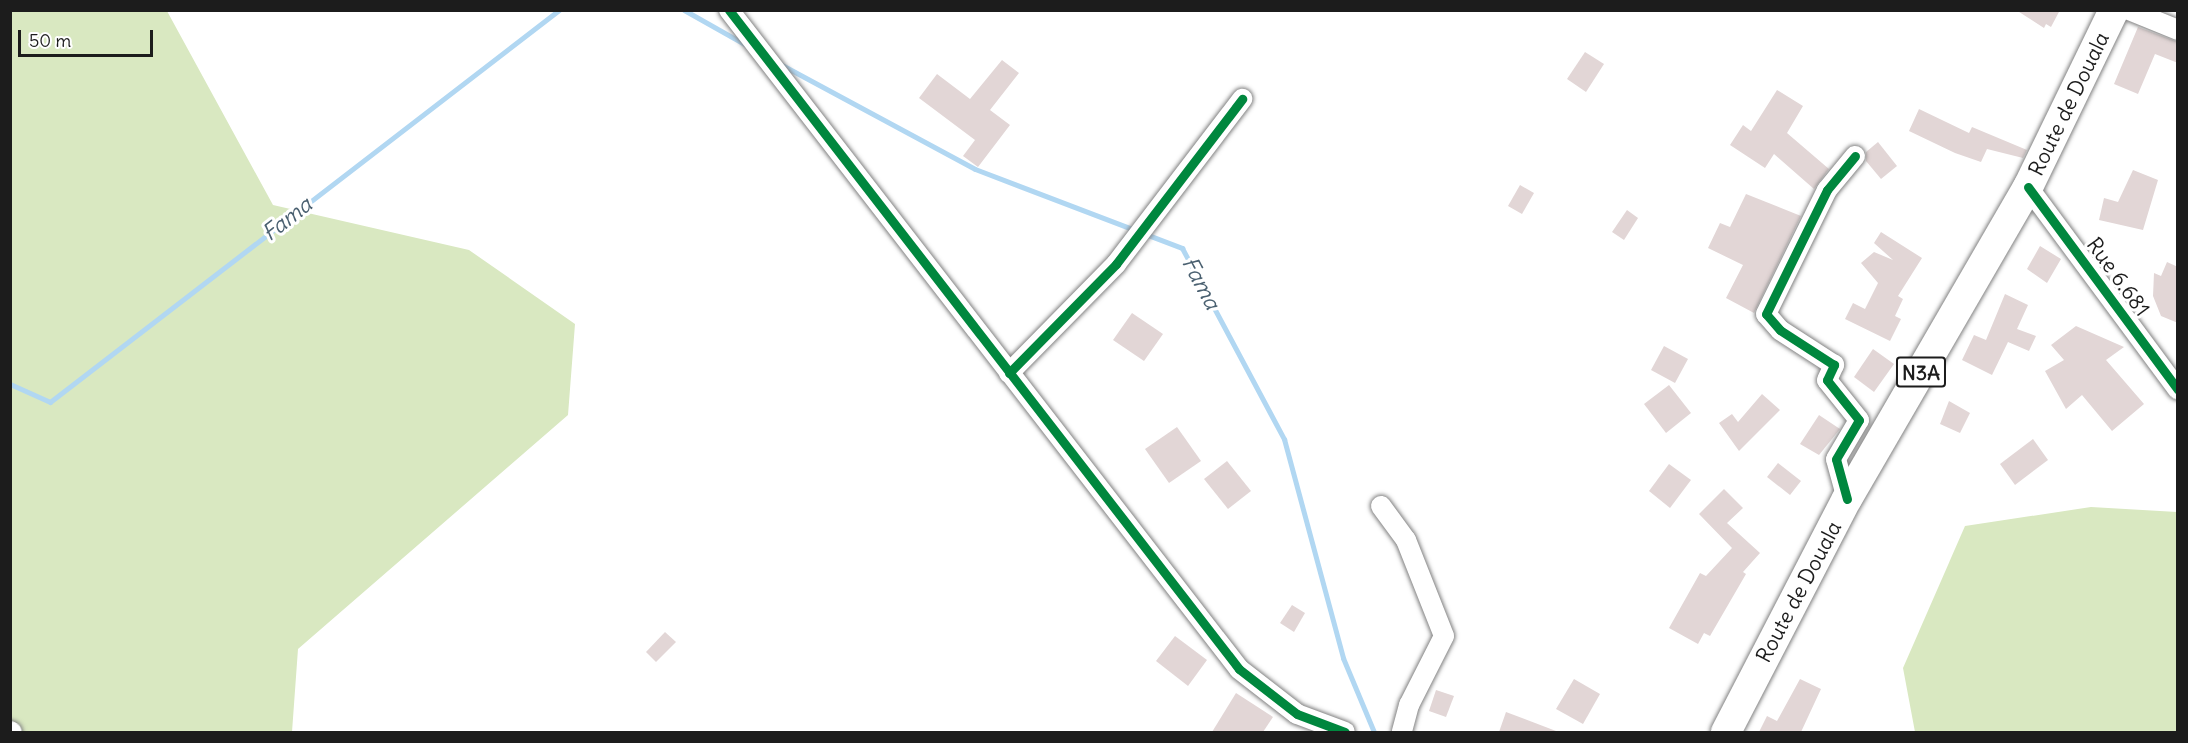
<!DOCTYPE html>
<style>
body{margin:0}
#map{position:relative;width:2188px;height:743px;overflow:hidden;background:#fff;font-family:Delius,sans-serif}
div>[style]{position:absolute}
.green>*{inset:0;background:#d9e8c1}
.stream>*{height:5px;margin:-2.5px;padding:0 2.5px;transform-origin:2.5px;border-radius:2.5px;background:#b1d7f2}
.building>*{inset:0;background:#e2d6d6}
.roads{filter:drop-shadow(0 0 2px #828282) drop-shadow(0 0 2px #828282)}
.minor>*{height:20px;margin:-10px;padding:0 10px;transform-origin:10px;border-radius:10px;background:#fff}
.highway>*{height:30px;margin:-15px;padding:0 15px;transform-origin:15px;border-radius:15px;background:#fff}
.cycleway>*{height:9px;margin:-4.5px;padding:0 4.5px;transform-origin:4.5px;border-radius:4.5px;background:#00873e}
span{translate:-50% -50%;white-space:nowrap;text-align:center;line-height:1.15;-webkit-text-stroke:6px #fff;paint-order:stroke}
.shield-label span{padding:2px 4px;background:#fff;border:2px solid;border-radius:4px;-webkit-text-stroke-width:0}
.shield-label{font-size:20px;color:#1c1c1c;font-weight:700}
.street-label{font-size:21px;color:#1c1c1c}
.water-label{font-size:22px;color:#4a6070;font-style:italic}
.frame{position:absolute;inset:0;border:12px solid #1c1c1c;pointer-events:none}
.scale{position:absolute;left:18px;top:30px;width:135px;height:27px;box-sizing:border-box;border:3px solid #1c1c1c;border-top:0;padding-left:8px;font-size:18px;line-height:21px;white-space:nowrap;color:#1c1c1c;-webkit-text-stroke:4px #fff;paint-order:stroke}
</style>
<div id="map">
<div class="green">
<div style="clip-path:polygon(10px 11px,167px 11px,273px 205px,469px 250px,575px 324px,568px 415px,298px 649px,292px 732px,11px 732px)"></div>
<div style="clip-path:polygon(2091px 507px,2177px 512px,2177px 732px,1915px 732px,1903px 668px,1965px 526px)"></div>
</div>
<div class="stream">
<div style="left:684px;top:10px;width:73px;rotate:29.4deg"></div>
<div style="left:780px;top:64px;width:221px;rotate:28.3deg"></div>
<div style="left:975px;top:169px;width:222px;rotate:20.9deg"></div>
<div style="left:1182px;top:248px;width:217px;rotate:61.9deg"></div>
<div style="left:1284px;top:439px;width:227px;rotate:74.9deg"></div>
<div style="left:1343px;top:658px;width:80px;rotate:67.3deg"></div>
<div style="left:10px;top:384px;width:44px;rotate:24.2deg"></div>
<div style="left:50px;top:402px;width:642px;rotate:-37.6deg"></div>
</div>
<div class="building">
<div style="clip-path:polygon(2016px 10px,2060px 10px,2051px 27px,2046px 24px,2044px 28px)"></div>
<div style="clip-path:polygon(2138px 27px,2178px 42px,2178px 63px,2155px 54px,2138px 94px,2114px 84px)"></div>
<div style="clip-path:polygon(1585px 52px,1604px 64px,1586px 92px,1567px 79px)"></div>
<div style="clip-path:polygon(1002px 60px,1019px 73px,990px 110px,1010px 125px,978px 167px,963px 156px,975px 140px,919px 98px,937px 74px,970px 99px)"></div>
<div style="clip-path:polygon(1777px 90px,1803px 106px,1787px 133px,1829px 169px,1814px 189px,1774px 154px,1765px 168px,1730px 145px,1743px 125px,1751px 131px)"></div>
<div style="clip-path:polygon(1919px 109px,1969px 133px,1972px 127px,2027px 150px,2023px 158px,1987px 149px,1981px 162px,1955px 153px,1909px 131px)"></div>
<div style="clip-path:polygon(1878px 142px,1897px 166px,1881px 179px,1866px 161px,1866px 152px)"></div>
<div style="clip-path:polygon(2133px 170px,2158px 180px,2143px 230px,2099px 220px,2104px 198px,2118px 202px)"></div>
<div style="clip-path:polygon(1520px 185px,1534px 193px,1522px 214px,1508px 206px)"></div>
<div style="clip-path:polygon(1746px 194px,1801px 216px,1754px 313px,1726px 298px,1743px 265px,1708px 248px,1720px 223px,1730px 227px)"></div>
<div style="clip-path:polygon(1627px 210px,1638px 218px,1624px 240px,1612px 232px)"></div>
<div style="clip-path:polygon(1881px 232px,1922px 258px,1898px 296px,1903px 299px,1895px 316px,1901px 319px,1890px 341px,1845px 319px,1853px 303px,1865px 309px,1878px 283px,1861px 263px,1874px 252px,1893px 260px,1874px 243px)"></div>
<div style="clip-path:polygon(2040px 246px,2061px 259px,2047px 283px,2027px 269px)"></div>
<div style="clip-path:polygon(2167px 262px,2178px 267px,2178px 323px,2161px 316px,2153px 296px,2154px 273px,2161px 276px)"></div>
<div style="clip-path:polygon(2005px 294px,2028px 305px,2017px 329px,2036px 336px,2029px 351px,2008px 342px,1992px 375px,1962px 360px,1974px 335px,1986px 340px)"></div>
<div style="clip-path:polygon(1132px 313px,1163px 334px,1144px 361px,1113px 340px)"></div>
<div style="clip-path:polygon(2076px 326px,2124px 347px,2106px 360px,2144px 404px,2112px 431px,2082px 395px,2066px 409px,2045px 371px,2064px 360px,2051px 345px)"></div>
<div style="clip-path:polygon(1664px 346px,1688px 359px,1675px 383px,1651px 370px)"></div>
<div style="clip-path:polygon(1873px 349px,1894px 364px,1874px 392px,1854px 377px)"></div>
<div style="clip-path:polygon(1669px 385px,1691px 413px,1666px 433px,1644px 404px)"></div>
<div style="clip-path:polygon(1762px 394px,1780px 410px,1739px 451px,1719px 423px,1732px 414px,1738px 422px)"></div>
<div style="clip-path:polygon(1949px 401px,1970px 413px,1960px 433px,1940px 424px)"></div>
<div style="clip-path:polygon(1819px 415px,1840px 429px,1819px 455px,1800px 444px)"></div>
<div style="clip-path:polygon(1177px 427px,1201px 461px,1169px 483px,1145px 449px)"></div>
<div style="clip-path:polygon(2033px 439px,2048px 460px,2015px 485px,2000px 464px)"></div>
<div style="clip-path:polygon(1227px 461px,1251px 491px,1228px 509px,1204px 479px)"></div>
<div style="clip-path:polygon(1778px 463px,1801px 481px,1790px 495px,1767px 477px)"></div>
<div style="clip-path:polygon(1669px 464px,1691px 480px,1670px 508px,1649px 491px)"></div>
<div style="clip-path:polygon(1724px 489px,1743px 508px,1727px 523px,1760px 553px,1743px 572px,1746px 574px,1710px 636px,1704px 633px,1698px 644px,1669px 628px,1700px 573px,1706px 576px,1732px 548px,1699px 514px)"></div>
<div style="clip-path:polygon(1292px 605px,1305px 613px,1294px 632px,1280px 623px)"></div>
<div style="clip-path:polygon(665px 632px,676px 642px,656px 662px,646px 652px)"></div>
<div style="clip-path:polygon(1175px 636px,1207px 660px,1188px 686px,1156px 661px)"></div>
<div style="clip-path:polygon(1574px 679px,1600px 694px,1583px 724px,1556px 709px)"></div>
<div style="clip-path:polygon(1800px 679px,1821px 689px,1801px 732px,1759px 732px,1767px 716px,1777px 721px)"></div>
<div style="clip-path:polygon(1436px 690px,1454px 696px,1446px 717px,1429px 711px)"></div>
<div style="clip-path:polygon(1236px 693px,1273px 717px,1263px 732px,1212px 732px)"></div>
<div style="clip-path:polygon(1506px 712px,1556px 731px,1556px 732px,1499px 732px)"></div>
</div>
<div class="roads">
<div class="minor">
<div style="left:729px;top:10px;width:833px;rotate:52.26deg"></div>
<div style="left:1239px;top:669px;width:73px;rotate:37.8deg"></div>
<div style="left:1297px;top:714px;width:51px;rotate:20.6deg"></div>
<div style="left:2129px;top:10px;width:53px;rotate:22.2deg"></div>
<div style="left:2028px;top:187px;width:252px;rotate:53.5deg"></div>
<div style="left:1009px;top:373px;width:153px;rotate:-45.5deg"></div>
<div style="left:1116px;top:264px;width:208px;rotate:-52.6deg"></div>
<div style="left:1847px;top:499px;width:41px;rotate:-105.4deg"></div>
<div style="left:1836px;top:459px;width:45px;rotate:-59.5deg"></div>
<div style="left:1859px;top:420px;width:51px;rotate:-128.7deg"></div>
<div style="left:1827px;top:380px;width:17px;rotate:-65deg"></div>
<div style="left:1834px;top:365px;width:64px;rotate:-147.1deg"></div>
<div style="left:1780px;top:330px;width:21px;rotate:-131deg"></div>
<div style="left:1766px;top:314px;width:138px;rotate:-63.8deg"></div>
<div style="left:1827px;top:190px;width:44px;rotate:-50.5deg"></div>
<div style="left:1381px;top:506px;width:42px;rotate:53.7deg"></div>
<div style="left:1406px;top:540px;width:103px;rotate:68.4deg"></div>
<div style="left:1444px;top:636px;width:77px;rotate:116.9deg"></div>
<div style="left:1409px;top:705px;width:28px;rotate:105deg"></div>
<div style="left:10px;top:731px;width:2px;rotate:27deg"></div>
</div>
<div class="highway">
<div style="left:1726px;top:732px;width:263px;rotate:-62.6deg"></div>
<div style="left:1847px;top:499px;width:361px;rotate:-59.9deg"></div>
<div style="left:2028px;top:187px;width:197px;rotate:-64.1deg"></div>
</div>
</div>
<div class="cycleway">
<div style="left:729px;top:10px;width:833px;rotate:52.26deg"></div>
<div style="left:1239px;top:669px;width:73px;rotate:37.8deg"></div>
<div style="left:1297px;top:714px;width:51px;rotate:20.6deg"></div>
<div style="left:2028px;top:187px;width:252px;rotate:53.5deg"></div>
<div style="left:1009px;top:373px;width:153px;rotate:-45.5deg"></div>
<div style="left:1116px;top:264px;width:208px;rotate:-52.6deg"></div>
<div style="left:1847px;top:499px;width:41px;rotate:-105.4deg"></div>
<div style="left:1836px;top:459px;width:45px;rotate:-59.5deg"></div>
<div style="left:1859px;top:420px;width:51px;rotate:-128.7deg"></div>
<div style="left:1827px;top:380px;width:17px;rotate:-65deg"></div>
<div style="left:1834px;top:365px;width:64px;rotate:-147.1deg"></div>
<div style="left:1780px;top:330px;width:21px;rotate:-131deg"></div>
<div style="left:1766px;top:314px;width:138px;rotate:-63.8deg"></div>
<div style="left:1827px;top:190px;width:44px;rotate:-50.5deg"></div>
</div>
<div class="shield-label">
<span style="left:1921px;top:372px">N3A</span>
</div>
<div class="street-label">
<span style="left:2069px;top:104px;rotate:-64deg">Route de Douala</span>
<span style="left:2118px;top:277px;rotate:54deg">Rue 6.681</span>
<span style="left:1799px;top:592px;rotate:-62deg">Route de Douala</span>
</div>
<div class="water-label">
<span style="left:287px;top:219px;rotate:-38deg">Fama</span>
<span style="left:1201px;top:283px;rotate:62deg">Fama</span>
</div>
<div class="frame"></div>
<div class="scale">50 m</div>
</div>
